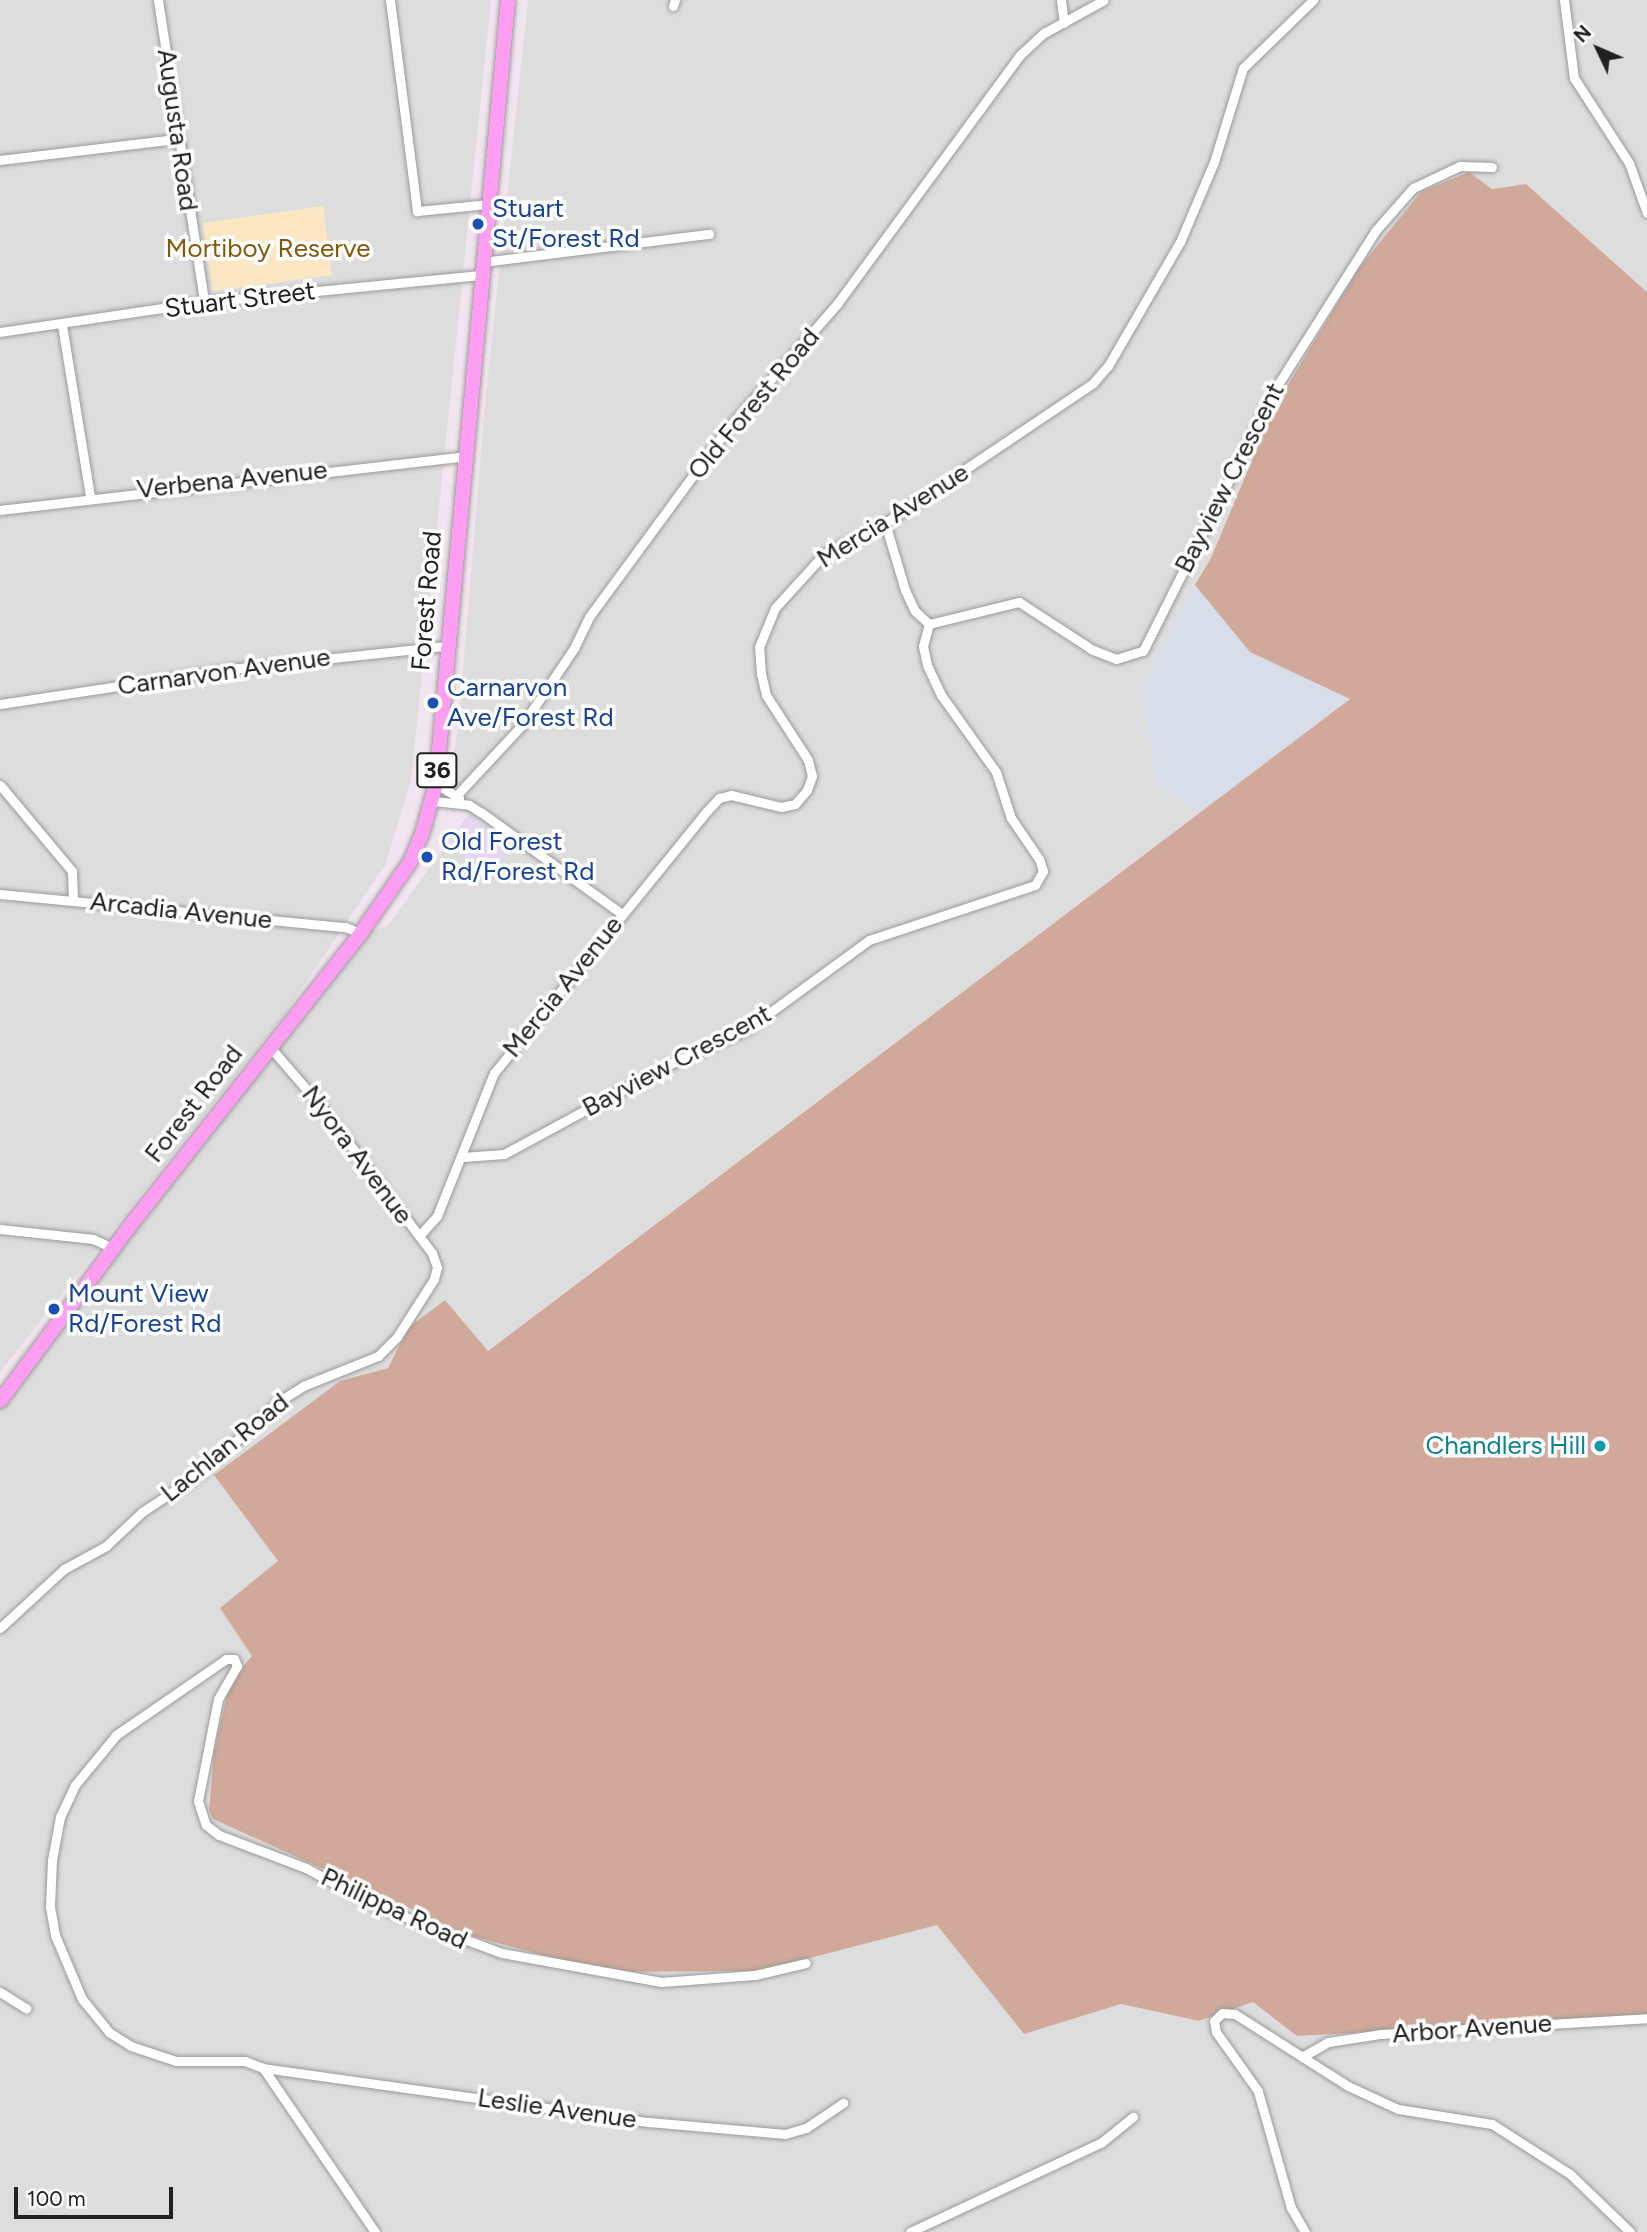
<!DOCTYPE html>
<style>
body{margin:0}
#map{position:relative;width:1647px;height:2232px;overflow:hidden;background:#f1e6ef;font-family:Figtree,sans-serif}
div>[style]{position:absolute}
.residential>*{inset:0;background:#deddde}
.commercial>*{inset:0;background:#e6d6f2}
.industrial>*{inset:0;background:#d8ddea}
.forest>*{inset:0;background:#d1a99a}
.park>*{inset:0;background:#fbe7c3}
.roads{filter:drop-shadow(0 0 2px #9a9a9a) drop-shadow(0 0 2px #9a9a9a)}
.street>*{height:9px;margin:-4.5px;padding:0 4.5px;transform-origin:4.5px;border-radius:4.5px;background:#fff}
.primary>*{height:14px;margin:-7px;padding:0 7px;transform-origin:7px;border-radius:7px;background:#fe9ef2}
.dots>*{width:19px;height:19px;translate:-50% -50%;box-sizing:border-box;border:4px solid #fff;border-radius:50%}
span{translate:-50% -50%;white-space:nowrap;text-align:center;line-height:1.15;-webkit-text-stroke:7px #fff;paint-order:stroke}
.shield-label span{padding:2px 5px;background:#fff;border:2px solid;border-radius:5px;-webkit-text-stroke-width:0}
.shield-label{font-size:24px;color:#202020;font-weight:700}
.street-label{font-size:26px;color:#202020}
.transit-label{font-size:26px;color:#164399}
.left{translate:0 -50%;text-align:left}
.park-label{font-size:26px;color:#835809}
.culture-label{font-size:26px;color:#0d838f}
.right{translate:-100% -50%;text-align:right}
.north{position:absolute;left:1563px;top:14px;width:70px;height:70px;-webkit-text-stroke:5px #fff;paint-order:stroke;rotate:314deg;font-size:19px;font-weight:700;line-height:28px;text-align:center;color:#202020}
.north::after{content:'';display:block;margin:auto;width:24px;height:32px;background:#202020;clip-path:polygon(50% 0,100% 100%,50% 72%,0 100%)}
.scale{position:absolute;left:14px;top:2187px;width:159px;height:32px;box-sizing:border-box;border:4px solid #202020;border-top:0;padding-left:9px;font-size:21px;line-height:24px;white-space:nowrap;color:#202020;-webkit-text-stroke:5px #fff;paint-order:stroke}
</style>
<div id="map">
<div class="residential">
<div style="clip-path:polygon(0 0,491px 0,411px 781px,385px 865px,284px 1015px,0 1372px)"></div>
<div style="clip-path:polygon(528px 0,1647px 0,1647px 292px,1526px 184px,1492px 189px,1250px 652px,1351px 698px,487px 1351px,445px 1300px,408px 1328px,388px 1368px,340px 1381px,215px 1475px,278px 1561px,252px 1656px,230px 1681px,214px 1752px,209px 1810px,213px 1819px,471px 1936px,607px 1972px,760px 1971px,937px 1925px,1024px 2034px,1121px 2004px,1198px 2021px,1253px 2002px,1297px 2036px,1647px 2017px,1647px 2232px,0 2232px,0 1401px,361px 933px,387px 927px,447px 844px,489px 872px,511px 844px,446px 798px,458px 729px,485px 404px)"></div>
</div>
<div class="commercial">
<div style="clip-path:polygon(469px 814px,512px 844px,489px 873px,447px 844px)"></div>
</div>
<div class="industrial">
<div style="clip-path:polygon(1195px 585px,1250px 652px,1350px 698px,1200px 812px,1157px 787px,1142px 684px)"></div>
</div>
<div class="forest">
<div style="clip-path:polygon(1469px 172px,1492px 189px,1526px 184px,1647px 292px,1647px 2017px,1297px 2036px,1253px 2002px,1199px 2021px,1121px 2004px,1024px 2034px,937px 1925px,760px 1971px,607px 1972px,471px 1936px,213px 1819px,209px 1810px,214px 1752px,230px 1681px,252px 1656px,220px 1608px,278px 1561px,214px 1475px,340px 1381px,388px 1368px,408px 1328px,445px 1300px,488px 1351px,1350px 699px,1250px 652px,1195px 585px,1211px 558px,1274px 408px,1359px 268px,1421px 192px)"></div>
</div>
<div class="park">
<div style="clip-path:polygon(323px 206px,332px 275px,212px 291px,203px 223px)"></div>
</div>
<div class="roads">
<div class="street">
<div style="left:158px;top:0;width:305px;rotate:81.3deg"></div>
<div style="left:390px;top:0;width:213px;rotate:82.7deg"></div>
<div style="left:417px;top:211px;width:71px;rotate:-5.6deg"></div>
<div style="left:1061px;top:0;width:23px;rotate:83deg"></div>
<div style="left:1564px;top:0;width:79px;rotate:82.7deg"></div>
<div style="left:1574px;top:78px;width:101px;rotate:57.1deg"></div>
<div style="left:1629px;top:163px;width:53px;rotate:70.2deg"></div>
<div style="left:673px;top:6px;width:6px;rotate:-72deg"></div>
<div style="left:0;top:160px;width:177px;rotate:-6.8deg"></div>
<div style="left:483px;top:262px;width:228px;rotate:-7.1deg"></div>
<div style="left:62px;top:325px;width:173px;rotate:80.7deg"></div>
<div style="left:0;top:332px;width:206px;rotate:-8.4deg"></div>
<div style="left:204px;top:302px;width:278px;rotate:-5.6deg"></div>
<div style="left:0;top:510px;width:468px;rotate:-6.6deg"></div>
<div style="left:885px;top:523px;width:70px;rotate:73.4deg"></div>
<div style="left:905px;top:590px;width:23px;rotate:65deg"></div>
<div style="left:915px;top:611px;width:19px;rotate:43deg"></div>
<div style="left:0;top:704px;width:233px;rotate:-8.7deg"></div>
<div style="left:230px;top:669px;width:218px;rotate:-6.1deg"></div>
<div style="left:436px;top:784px;width:27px;rotate:31deg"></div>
<div style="left:0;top:785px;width:112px;rotate:50.1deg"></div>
<div style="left:72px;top:871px;width:30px;rotate:88deg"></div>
<div style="left:456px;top:796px;width:98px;rotate:-47.1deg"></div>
<div style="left:523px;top:724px;width:92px;rotate:-56.1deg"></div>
<div style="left:574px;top:648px;width:34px;rotate:-64deg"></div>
<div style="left:589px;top:617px;width:235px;rotate:-53.7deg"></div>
<div style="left:728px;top:428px;width:165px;rotate:-48.7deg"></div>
<div style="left:837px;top:304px;width:309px;rotate:-53.7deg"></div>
<div style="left:1020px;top:55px;width:33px;rotate:-43deg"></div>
<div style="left:1044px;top:33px;width:68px;rotate:-28.8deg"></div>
<div style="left:433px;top:801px;width:36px;rotate:6deg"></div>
<div style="left:469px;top:805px;width:15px;rotate:32deg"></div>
<div style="left:482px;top:813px;width:173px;rotate:35.8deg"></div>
<div style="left:0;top:894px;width:347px;rotate:5.5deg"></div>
<div style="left:345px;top:927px;width:17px;rotate:21deg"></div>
<div style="left:463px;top:1157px;width:41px;rotate:-4.2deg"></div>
<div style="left:504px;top:1154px;width:191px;rotate:-28.4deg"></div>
<div style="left:672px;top:1063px;width:81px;rotate:-24deg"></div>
<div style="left:746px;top:1030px;width:152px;rotate:-36.2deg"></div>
<div style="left:869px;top:940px;width:175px;rotate:-18.3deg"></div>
<div style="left:1035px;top:885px;width:16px;rotate:-60deg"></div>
<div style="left:1043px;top:871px;width:13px;rotate:-108deg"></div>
<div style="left:1039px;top:859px;width:50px;rotate:-124.3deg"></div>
<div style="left:1011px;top:818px;width:48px;rotate:-108.1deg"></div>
<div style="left:996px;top:772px;width:95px;rotate:-125.5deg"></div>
<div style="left:941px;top:695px;width:33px;rotate:-115deg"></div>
<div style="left:927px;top:665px;width:19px;rotate:-102deg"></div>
<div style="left:923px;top:646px;width:23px;rotate:-75deg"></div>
<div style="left:929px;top:624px;width:93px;rotate:-13.7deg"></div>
<div style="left:1019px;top:602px;width:88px;rotate:33deg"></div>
<div style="left:1093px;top:650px;width:25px;rotate:21deg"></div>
<div style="left:1116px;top:659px;width:28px;rotate:-17deg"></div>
<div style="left:1143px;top:651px;width:293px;rotate:-63.3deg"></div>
<div style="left:1275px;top:389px;width:188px;rotate:-57.6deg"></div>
<div style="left:1376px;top:230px;width:56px;rotate:-48.6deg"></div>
<div style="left:1413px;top:188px;width:52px;rotate:-25.1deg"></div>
<div style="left:1460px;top:166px;width:32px;rotate:2deg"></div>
<div style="left:0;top:1229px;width:94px;rotate:6.1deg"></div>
<div style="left:93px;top:1239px;width:21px;rotate:25deg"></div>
<div style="left:419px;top:1236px;width:27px;rotate:-48deg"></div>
<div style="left:437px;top:1216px;width:154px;rotate:-68.3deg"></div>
<div style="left:494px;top:1073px;width:338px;rotate:-50.9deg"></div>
<div style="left:707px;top:811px;width:18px;rotate:-47deg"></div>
<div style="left:719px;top:798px;width:12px;rotate:-14deg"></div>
<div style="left:731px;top:795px;width:51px;rotate:13.5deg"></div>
<div style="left:781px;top:807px;width:14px;rotate:-12deg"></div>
<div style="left:795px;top:804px;width:18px;rotate:-49deg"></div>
<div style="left:807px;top:790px;width:15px;rotate:-70deg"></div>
<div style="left:812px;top:776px;width:16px;rotate:-104deg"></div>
<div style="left:808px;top:760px;width:77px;rotate:-122.9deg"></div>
<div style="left:766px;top:695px;width:22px;rotate:-103deg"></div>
<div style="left:761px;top:674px;width:27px;rotate:-94deg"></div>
<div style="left:759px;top:647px;width:42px;rotate:-67.7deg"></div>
<div style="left:775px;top:608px;width:73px;rotate:-47.8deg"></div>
<div style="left:824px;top:554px;width:68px;rotate:-26.9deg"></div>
<div style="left:885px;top:523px;width:251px;rotate:-33.9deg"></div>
<div style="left:1093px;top:383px;width:23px;rotate:-49deg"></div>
<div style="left:1108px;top:366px;width:143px;rotate:-59.9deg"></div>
<div style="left:1180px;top:242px;width:87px;rotate:-67deg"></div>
<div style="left:1214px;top:162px;width:98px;rotate:-72.9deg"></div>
<div style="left:1243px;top:68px;width:98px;rotate:-44.2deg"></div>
<div style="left:0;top:1628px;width:87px;rotate:-42.7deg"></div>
<div style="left:64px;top:1569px;width:48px;rotate:-28.7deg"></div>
<div style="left:106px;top:1546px;width:50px;rotate:-43.4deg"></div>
<div style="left:142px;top:1512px;width:71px;rotate:-33.5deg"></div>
<div style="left:201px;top:1473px;width:108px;rotate:-42.4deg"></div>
<div style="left:281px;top:1400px;width:26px;rotate:-32deg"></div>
<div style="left:303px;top:1386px;width:81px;rotate:-21.8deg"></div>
<div style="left:378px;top:1356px;width:27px;rotate:-45deg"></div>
<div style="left:397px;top:1337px;width:69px;rotate:-57.5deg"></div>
<div style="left:434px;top:1279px;width:12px;rotate:-76deg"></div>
<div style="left:437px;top:1267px;width:15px;rotate:-110deg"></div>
<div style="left:432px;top:1253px;width:186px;rotate:-127.1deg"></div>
<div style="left:320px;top:1105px;width:77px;rotate:-130.8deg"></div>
<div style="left:0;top:1992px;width:31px;rotate:32deg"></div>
<div style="left:1302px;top:2057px;width:30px;rotate:-30deg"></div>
<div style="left:1328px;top:2042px;width:54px;rotate:-8.6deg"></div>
<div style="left:1381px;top:2034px;width:266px;rotate:-3.4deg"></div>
<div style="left:263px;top:2068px;width:390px;rotate:8deg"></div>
<div style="left:649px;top:2122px;width:137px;rotate:5deg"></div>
<div style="left:785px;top:2134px;width:22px;rotate:-16deg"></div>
<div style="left:806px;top:2128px;width:45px;rotate:-34deg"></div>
<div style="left:375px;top:2232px;width:199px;rotate:-124.3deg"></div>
<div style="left:263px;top:2068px;width:19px;rotate:-159deg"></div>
<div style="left:245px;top:2061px;width:69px;rotate:180deg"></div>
<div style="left:176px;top:2061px;width:47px;rotate:-161.6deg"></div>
<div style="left:131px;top:2046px;width:26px;rotate:-148deg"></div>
<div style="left:109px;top:2032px;width:43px;rotate:-129.3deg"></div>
<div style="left:82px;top:1999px;width:69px;rotate:-112.9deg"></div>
<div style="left:55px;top:1935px;width:29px;rotate:-100deg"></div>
<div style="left:50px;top:1906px;width:46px;rotate:-87.5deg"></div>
<div style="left:52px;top:1860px;width:44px;rotate:-79.5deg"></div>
<div style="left:60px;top:1817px;width:35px;rotate:-65deg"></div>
<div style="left:75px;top:1785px;width:65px;rotate:-50.6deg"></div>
<div style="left:116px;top:1735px;width:134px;rotate:-34.6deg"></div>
<div style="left:226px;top:1659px;width:8px"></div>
<div style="left:234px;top:1659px;width:8px;rotate:67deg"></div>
<div style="left:237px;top:1666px;width:38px;rotate:120deg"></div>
<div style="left:218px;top:1699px;width:104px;rotate:101.1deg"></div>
<div style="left:198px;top:1801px;width:25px;rotate:72deg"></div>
<div style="left:206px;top:1825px;width:16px;rotate:38deg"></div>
<div style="left:219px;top:1835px;width:93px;rotate:20.8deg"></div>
<div style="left:306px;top:1868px;width:80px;rotate:28.5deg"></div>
<div style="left:376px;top:1906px;width:134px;rotate:20.5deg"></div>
<div style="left:502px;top:1953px;width:162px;rotate:10.3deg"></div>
<div style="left:661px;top:1982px;width:94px;rotate:-4.3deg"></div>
<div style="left:755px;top:1975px;width:52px;rotate:-13.2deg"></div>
<div style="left:910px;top:2232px;width:212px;rotate:-25.1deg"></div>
<div style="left:1102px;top:2142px;width:40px;rotate:-39deg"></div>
<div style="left:1305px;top:2232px;width:28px;rotate:-120deg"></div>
<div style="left:1291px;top:2208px;width:122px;rotate:-105.8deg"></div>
<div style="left:1258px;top:2091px;width:72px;rotate:-125.4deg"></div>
<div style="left:1216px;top:2032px;width:11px;rotate:-100deg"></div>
<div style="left:1214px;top:2021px;width:11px;rotate:-45deg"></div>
<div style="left:1222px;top:2013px;width:13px;rotate:4deg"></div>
<div style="left:1235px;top:2014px;width:134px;rotate:32.5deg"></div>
<div style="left:1348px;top:2086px;width:55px;rotate:24.7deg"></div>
<div style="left:1398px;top:2109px;width:95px;rotate:9.1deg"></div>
<div style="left:1492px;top:2124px;width:93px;rotate:32.7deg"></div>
<div style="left:1570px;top:2174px;width:83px;rotate:44deg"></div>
</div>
<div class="primary">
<div style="left:0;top:1401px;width:217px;rotate:-53.4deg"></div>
<div style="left:129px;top:1227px;width:375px;rotate:-51.7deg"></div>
<div style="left:361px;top:933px;width:86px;rotate:-55.4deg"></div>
<div style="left:410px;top:862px;width:30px;rotate:-67deg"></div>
<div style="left:422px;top:834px;width:52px;rotate:-74.4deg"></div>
<div style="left:436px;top:784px;width:787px;rotate:-84.75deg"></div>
</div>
</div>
<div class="dots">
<div style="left:478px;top:224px;background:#1a4fb4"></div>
<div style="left:433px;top:703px;background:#1a4fb4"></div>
<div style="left:427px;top:857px;background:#1a4fb4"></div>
<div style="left:54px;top:1309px;background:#1a4fb4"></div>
<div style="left:1600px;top:1446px;background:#0f9aa8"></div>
</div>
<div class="shield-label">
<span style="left:437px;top:770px">36</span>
</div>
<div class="street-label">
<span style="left:177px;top:130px;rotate:82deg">Augusta Road</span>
<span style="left:240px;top:300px;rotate:-7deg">Stuart Street</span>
<span style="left:754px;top:404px;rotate:-50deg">Old Forest Road</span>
<span style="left:1230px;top:478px;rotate:-63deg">Bayview Crescent</span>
<span style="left:232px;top:480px;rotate:-6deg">Verbena Avenue</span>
<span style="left:893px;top:516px;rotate:-32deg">Mercia Avenue</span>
<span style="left:427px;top:601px;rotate:-85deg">Forest Road</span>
<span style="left:224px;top:672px;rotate:-8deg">Carnarvon Avenue</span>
<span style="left:181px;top:911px;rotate:6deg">Arcadia Avenue</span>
<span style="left:563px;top:987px;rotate:-51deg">Mercia Avenue</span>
<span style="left:677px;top:1061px;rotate:-28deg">Bayview Crescent</span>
<span style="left:194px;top:1104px;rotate:-52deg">Forest Road</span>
<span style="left:357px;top:1155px;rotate:53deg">Nyora Avenue</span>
<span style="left:225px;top:1448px;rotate:-39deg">Lachlan Road</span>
<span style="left:394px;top:1909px;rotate:25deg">Philippa Road</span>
<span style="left:1472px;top:2029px;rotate:-4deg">Arbor Avenue</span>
<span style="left:557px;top:2109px;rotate:8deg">Leslie Avenue</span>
</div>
<div class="transit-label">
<span class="left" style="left:492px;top:224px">Stuart<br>St/Forest Rd</span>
<span class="left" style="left:447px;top:703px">Carnarvon<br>Ave/Forest Rd</span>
<span class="left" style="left:441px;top:857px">Old Forest<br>Rd/Forest Rd</span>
<span class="left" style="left:68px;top:1309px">Mount View<br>Rd/Forest Rd</span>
</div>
<div class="park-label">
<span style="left:268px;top:249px">Mortiboy Reserve</span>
</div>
<div class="culture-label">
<span class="right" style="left:1586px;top:1446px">Chandlers Hill</span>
</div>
<div class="north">N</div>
<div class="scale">100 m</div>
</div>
